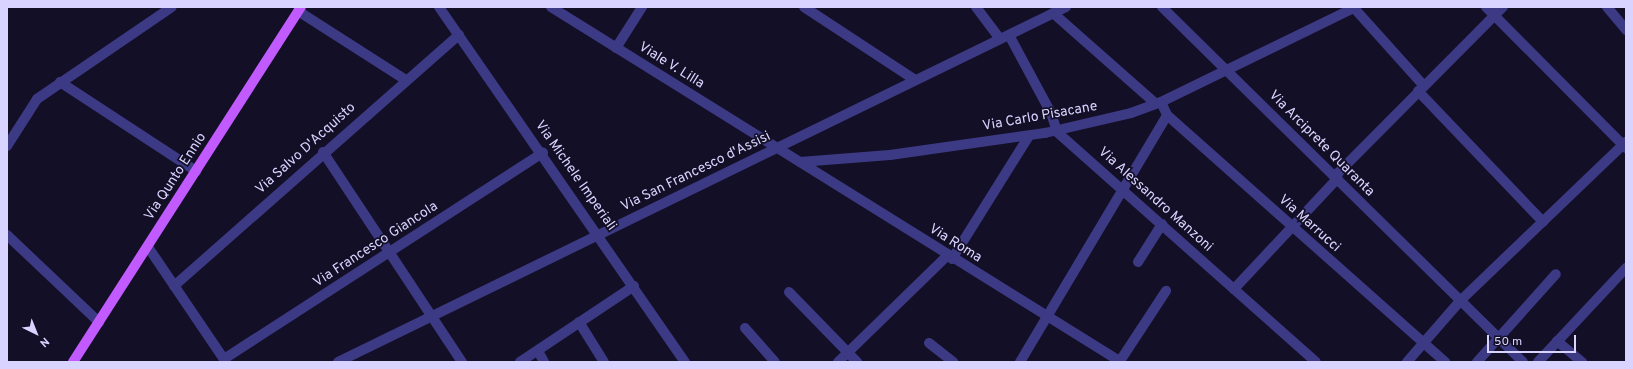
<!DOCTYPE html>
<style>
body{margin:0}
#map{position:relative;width:1633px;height:369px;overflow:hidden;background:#130f26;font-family:Overpass,sans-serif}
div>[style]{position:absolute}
.minor>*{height:10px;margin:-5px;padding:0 5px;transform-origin:5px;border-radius:5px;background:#3d3a85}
.major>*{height:10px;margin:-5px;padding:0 5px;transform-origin:5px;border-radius:5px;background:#c25bff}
span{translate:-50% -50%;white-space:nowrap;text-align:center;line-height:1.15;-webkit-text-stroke:3.5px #130f26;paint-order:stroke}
.street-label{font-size:14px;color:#d9d4ff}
.frame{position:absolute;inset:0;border:8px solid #d9d4ff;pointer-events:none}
.north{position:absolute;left:16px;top:313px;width:40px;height:40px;-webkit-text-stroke:3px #130f26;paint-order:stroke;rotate:137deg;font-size:11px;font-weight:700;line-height:16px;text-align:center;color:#d9d4ff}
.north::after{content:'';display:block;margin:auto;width:14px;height:18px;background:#d9d4ff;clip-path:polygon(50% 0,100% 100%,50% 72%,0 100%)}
.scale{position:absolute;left:1487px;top:335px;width:89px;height:18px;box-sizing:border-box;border:2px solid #d9d4ff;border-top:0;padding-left:5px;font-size:12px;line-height:14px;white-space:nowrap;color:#d9d4ff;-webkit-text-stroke:3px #130f26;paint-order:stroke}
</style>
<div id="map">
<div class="minor">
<div style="left:439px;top:7px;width:432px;rotate:55.3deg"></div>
<div style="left:551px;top:7px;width:672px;rotate:31.91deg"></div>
<div style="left:804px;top:7px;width:133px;rotate:33.3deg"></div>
<div style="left:976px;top:7px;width:40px;rotate:53deg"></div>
<div style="left:1162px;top:7px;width:506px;rotate:44.52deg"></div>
<div style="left:1486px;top:7px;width:199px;rotate:45.2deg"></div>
<div style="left:1607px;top:7px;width:30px;rotate:50deg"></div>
<div style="left:1354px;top:8px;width:103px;rotate:48.1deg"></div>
<div style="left:298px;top:11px;width:128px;rotate:32.6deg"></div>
<div style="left:1053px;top:13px;width:136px;rotate:41.4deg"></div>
<div style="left:1009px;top:35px;width:89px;rotate:61.7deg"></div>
<div style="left:1051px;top:113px;width:20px;rotate:72deg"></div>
<div style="left:1057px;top:132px;width:346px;rotate:41.6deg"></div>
<div style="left:616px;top:48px;width:49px;rotate:-57.6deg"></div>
<div style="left:60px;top:82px;width:163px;rotate:33.2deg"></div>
<div style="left:1418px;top:91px;width:181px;rotate:46.3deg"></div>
<div style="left:1161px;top:102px;width:14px;rotate:65deg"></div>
<div style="left:1167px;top:115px;width:372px;rotate:41.6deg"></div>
<div style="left:7px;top:146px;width:56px;rotate:-57.4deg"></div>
<div style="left:37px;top:99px;width:163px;rotate:-34.3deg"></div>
<div style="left:323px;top:152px;width:252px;rotate:56.5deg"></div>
<div style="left:800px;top:162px;width:90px;rotate:-4.4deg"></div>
<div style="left:890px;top:155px;width:157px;rotate:-8.1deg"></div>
<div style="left:1045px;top:133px;width:88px;rotate:-13.1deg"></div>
<div style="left:1131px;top:113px;width:32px;rotate:-20deg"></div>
<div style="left:1161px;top:102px;width:217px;rotate:-26deg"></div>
<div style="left:1337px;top:179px;width:6px;rotate:-81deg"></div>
<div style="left:1338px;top:173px;width:234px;rotate:-45.2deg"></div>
<div style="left:7px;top:235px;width:127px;rotate:43.4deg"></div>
<div style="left:148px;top:247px;width:139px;rotate:55.9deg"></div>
<div style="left:952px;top:259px;width:145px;rotate:-58deg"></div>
<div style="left:1138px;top:262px;width:45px;rotate:-57.7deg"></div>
<div style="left:174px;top:286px;width:380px;rotate:-41.4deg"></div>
<div style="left:1234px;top:289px;width:151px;rotate:-46.9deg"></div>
<div style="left:789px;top:292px;width:98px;rotate:45.8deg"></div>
<div style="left:579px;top:322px;width:47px;rotate:58deg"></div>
<div style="left:745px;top:328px;width:45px;rotate:48.6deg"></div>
<div style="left:1557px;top:341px;width:33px;rotate:40deg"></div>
<div style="left:929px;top:343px;width:31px;rotate:38deg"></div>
<div style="left:538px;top:351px;width:13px;rotate:61deg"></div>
<div style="left:224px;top:359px;width:380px;rotate:-32.9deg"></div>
<div style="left:1120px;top:361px;width:84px;rotate:-56.7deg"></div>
<div style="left:338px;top:362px;width:810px;rotate:-26deg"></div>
<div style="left:520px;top:362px;width:137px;rotate:-33.7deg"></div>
<div style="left:838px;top:362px;width:152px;rotate:-44.2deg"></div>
<div style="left:1020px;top:362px;width:287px;rotate:-59.2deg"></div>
<div style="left:1407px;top:362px;width:81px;rotate:-49deg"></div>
<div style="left:1460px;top:301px;width:230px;rotate:-43.8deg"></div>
<div style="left:1477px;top:362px;width:118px;rotate:-48.1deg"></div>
<div style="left:1538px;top:362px;width:129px;rotate:-46.9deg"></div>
</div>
<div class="major">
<div style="left:73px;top:362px;width:422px;rotate:-57.3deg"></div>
</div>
<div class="street-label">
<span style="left:671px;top:66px;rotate:32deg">Viale V. Lilla</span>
<span style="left:1040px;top:117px;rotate:-10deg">Via Carlo Pisacane</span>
<span style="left:1321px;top:144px;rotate:45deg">Via Arciprete Quaranta</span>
<span style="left:306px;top:149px;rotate:-42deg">Via Salvo D'Acquisto</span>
<span style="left:696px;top:172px;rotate:-26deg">Via San Francesco d'Assisi</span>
<span style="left:575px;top:176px;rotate:55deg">Via Michele Imperiali</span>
<span style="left:176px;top:177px;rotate:-57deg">Via Qunto Ennio</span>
<span style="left:1155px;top:200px;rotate:42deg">Via Alessandro Manzoni</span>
<span style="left:1309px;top:224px;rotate:42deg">Via Marrucci</span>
<span style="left:955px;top:244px;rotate:32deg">Via Roma</span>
<span style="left:376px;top:245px;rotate:-33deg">Via Francesco Giancola</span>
</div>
<div class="frame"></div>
<div class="north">N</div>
<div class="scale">50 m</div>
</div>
